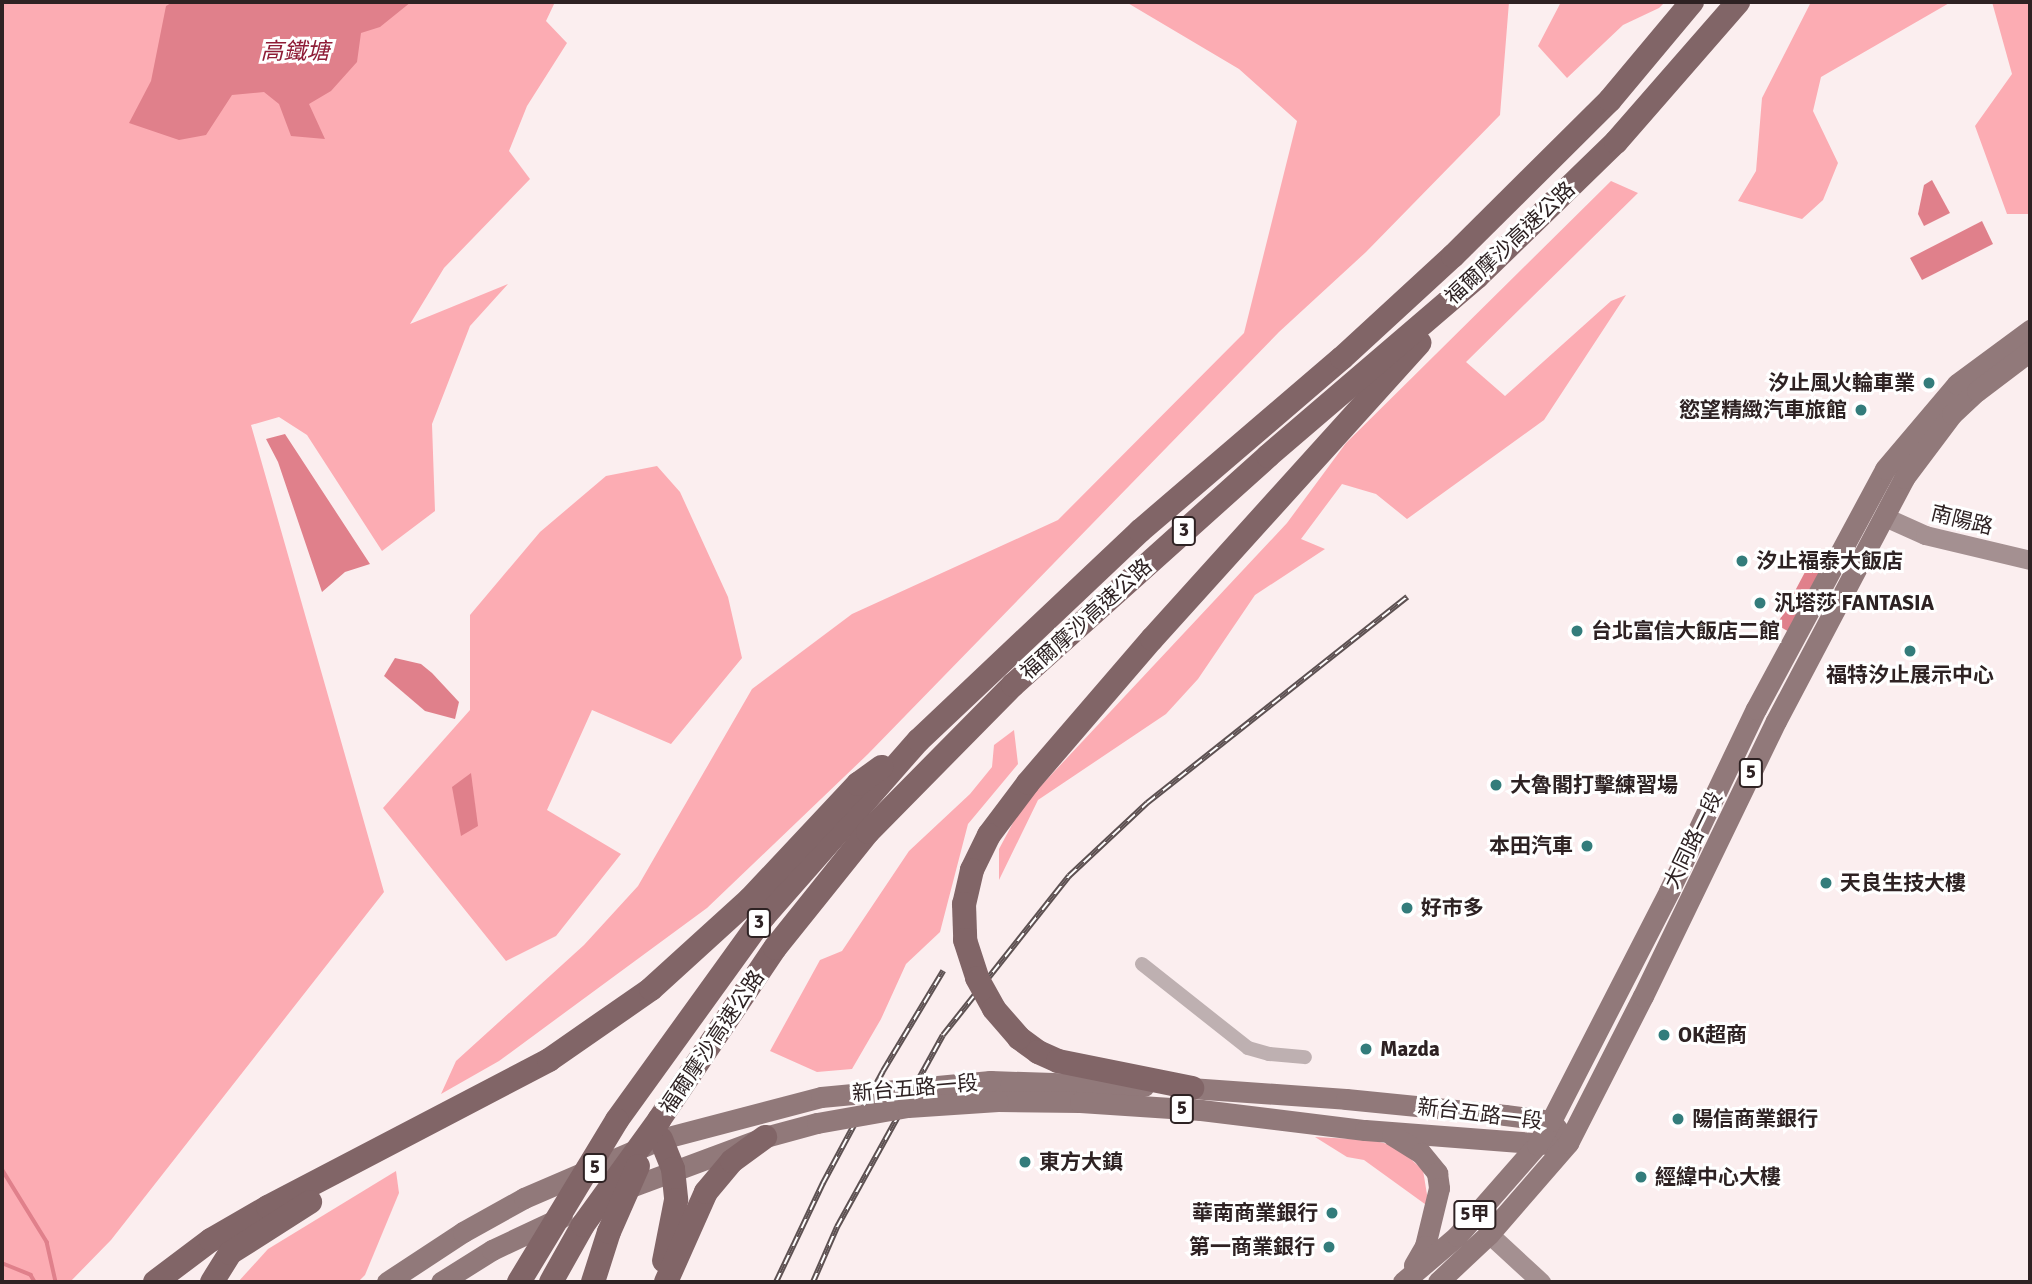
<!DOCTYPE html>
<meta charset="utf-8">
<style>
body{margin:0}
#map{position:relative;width:2032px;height:1284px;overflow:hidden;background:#fbeeef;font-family:Signika,"Noto Sans TC",sans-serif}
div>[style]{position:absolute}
.green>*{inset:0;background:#fcacb3}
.water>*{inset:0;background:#e0808b}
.stream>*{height:3.5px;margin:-1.75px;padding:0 1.75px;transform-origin:1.75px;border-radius:1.75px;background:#e0808b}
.street>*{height:14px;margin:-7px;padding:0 7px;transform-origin:7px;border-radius:7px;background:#beb0b1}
.secondary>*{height:19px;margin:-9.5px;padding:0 9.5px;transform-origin:9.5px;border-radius:9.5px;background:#a49091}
.primary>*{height:21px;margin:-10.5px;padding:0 10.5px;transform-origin:10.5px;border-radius:10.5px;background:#91797a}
.highway>*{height:24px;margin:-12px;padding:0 12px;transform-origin:12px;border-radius:12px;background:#816567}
.rail>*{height:6px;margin-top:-3px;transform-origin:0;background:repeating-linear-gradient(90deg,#fff 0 10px,#5d5152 0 20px);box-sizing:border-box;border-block:2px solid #5d5152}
.primary-bridge>*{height:21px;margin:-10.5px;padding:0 10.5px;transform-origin:10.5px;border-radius:10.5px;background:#91797a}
.highway-bridge>*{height:24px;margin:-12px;padding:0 12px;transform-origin:12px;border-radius:12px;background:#816567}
.dots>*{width:19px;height:19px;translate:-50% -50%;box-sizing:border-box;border:4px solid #fff;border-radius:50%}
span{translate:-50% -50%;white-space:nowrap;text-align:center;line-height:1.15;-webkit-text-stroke:6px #fff;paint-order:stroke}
.shield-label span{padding:2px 5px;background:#fff;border:2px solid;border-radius:5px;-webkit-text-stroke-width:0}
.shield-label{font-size:19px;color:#2e2223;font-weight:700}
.street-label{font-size:21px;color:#2e2223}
.poi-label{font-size:21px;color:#2e2223;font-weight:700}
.right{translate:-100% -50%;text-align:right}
.left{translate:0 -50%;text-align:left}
.water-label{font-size:23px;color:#8f1d37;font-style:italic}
.frame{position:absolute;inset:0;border:4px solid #2e2223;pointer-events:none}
</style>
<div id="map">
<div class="green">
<div style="clip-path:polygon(2px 2px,555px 2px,546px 21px,567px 43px,527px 106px,509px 151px,530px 179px,444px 268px,410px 324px,508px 284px,470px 326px,432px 424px,435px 511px,382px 551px,307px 435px,279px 417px,251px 425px,384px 892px,111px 1240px,70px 1282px,2px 1282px)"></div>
<div style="clip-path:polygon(1126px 2px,1509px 2px,1500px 115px,1366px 252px,1279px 332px,868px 754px,707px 908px,499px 1061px,441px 1094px,456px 1061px,584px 945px,638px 886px,752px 689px,852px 614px,1058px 520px,1244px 333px,1297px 121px,1239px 69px)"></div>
<div style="clip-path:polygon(1561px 2px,1665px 2px,1659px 8px,1623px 25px,1567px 78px,1538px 46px)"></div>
<div style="clip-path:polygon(1811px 2px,1951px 2px,1821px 77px,1813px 111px,1838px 163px,1823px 200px,1802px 219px,1738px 201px,1756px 171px,1762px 98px)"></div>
<div style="clip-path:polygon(1992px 2px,2030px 2px,2030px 214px,2007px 214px,1975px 126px,2012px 74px)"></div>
<div style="clip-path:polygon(1611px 181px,1638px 193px,1466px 362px,1505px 396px,1611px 301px,1626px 295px,1544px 420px,1407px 519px,1376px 494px,1342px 484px,1301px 539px,1325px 549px,1255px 595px,1198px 679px,1166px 714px,1038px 800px,999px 880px,999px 849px,1022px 806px,1287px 523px,1346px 443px)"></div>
<div style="clip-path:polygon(657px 466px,680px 492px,728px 597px,742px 658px,671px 744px,592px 710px,547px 810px,621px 854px,556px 936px,506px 961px,383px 808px,470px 710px,470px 615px,540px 532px,606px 476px)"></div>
<div style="clip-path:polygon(1014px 730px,1018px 764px,968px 824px,940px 932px,906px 964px,881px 1019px,852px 1069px,817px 1072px,770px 1051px,820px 960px,842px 951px,909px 851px,970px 794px,992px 767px,994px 745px)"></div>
<div style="clip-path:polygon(1315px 1137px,1371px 1140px,1396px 1146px,1423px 1170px,1429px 1207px,1364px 1160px,1347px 1157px)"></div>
<div style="clip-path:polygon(396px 1171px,399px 1193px,365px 1275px,358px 1282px,238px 1282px,268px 1249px)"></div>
</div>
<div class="water">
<div style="clip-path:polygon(173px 2px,411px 2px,380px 27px,361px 33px,357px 62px,331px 91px,309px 104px,325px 139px,291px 136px,279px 104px,264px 92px,232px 95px,206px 135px,179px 140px,129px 123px,151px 81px,166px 6px)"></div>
<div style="clip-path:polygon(1932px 180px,1950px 213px,1924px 226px,1918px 214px,1924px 185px)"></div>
<div style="clip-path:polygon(1982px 221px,1993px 244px,1922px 280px,1910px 258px)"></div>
<div style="clip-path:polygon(285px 434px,370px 564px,345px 572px,322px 592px,278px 462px,266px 439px)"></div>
<div style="clip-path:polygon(1813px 557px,1828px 566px,1791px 633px,1777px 625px)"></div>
<div style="clip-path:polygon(395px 658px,421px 664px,432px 673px,459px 702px,455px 719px,425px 711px,384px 676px)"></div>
<div style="clip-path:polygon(471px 773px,478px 826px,461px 836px,452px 787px)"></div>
</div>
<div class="stream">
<div style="left:2px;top:1169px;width:86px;rotate:58.3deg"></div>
<div style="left:47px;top:1242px;width:41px;rotate:77.3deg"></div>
<div style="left:2px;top:1263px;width:31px;rotate:22deg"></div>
<div style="left:31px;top:1275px;width:8px;rotate:60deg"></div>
</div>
<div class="street">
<div style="left:1142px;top:964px;width:135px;rotate:38.4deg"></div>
<div style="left:1248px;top:1048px;width:22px;rotate:16deg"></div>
<div style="left:1269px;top:1054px;width:36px;rotate:5deg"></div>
</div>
<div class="secondary">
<div style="left:1885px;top:517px;width:44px;rotate:24.2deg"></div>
<div style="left:1925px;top:535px;width:108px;rotate:13.4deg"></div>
<div style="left:1489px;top:1234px;width:71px;rotate:42.7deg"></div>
</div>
<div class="primary">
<div style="left:990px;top:1081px;width:154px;rotate:1.9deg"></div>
<div style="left:1176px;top:1087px;width:170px;rotate:4deg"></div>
<div style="left:1346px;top:1099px;width:160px;rotate:5.7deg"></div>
<div style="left:1505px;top:1115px;width:46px;rotate:7.4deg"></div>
<div style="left:1551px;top:1121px;width:11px;rotate:52deg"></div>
<div style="left:998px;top:1101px;width:82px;rotate:0.7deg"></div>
<div style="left:1080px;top:1102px;width:121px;rotate:3.8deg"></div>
<div style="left:1201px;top:1110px;width:165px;rotate:7deg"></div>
<div style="left:1365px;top:1130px;width:184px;rotate:4.4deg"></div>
<div style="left:1392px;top:1135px;width:34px;rotate:32deg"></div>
<div style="left:1421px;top:1153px;width:26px;rotate:51deg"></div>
<div style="left:1437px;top:1173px;width:15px;rotate:82deg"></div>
<div style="left:1439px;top:1188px;width:60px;rotate:103.6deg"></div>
<div style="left:1425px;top:1246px;width:22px;rotate:120deg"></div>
<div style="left:620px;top:1191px;width:155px;rotate:-20.4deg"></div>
<div style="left:765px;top:1137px;width:54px;rotate:-15.1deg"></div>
<div style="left:387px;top:1282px;width:91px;rotate:-33.3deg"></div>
<div style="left:463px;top:1232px;width:70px;rotate:-29.1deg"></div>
<div style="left:524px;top:1198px;width:149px;rotate:-23.3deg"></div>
<div style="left:661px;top:1139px;width:165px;rotate:-14.7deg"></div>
<div style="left:441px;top:1282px;width:60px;rotate:-32.1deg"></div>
<div style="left:492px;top:1250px;width:77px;rotate:-25.2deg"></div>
<div style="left:1403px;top:1282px;width:71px;rotate:-40.4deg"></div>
<div style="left:1457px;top:1236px;width:121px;rotate:-48.7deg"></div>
<div style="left:1537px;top:1145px;width:28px;rotate:-60deg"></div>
<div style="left:1551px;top:1121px;width:259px;rotate:-62.8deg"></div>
<div style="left:1669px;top:891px;width:202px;rotate:-64.5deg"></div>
<div style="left:1756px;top:709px;width:272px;rotate:-61.7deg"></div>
<div style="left:1885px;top:469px;width:111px;rotate:-49.7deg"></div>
<div style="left:1957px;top:384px;width:91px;rotate:-36.5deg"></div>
<div style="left:1438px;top:1282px;width:70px;rotate:-43.3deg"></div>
<div style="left:1489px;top:1234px;width:121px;rotate:-49deg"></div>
<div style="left:1568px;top:1143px;width:165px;rotate:-63deg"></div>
<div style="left:1643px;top:996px;width:305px;rotate:-64.2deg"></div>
<div style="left:1776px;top:721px;width:275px;rotate:-62.2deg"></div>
<div style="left:1904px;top:478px;width:80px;rotate:-53.1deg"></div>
<div style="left:1952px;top:414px;width:34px;rotate:-43deg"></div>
<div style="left:1977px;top:391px;width:66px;rotate:-37deg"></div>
</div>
<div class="highway">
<div style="left:989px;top:835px;width:65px;rotate:-53.1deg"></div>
<div style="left:1028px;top:783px;width:190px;rotate:-49.3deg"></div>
<div style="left:1152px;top:639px;width:399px;rotate:-47.9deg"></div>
<div style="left:1019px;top:1038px;width:24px;rotate:36deg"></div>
<div style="left:1038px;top:1052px;width:22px;rotate:24deg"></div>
<div style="left:1058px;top:1061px;width:137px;rotate:11.4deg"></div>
<div style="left:617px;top:1120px;width:253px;rotate:-54.2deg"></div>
<div style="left:765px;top:915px;width:233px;rotate:-48.7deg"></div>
<div style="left:919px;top:740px;width:304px;rotate:-43.4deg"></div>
<div style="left:1140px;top:531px;width:266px;rotate:-40.6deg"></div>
<div style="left:1342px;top:358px;width:151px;rotate:-42.6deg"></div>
<div style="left:1453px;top:256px;width:221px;rotate:-44.8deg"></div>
<div style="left:1610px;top:100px;width:128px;rotate:-50.1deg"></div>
<div style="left:659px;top:1120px;width:207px;rotate:-56deg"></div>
<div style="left:775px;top:948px;width:149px;rotate:-51.3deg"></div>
<div style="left:868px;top:832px;width:206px;rotate:-45.4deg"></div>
<div style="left:1013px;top:685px;width:343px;rotate:-41.9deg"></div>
<div style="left:1268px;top:456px;width:275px;rotate:-40.6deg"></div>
<div style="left:1477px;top:277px;width:194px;rotate:-44.2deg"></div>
<div style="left:1616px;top:142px;width:186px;rotate:-48.9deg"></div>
<div style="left:661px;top:1139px;width:32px;rotate:68deg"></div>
<div style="left:673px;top:1169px;width:31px;rotate:84deg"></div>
<div style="left:676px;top:1200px;width:62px;rotate:101.1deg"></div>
<div style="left:155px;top:1282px;width:70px;rotate:-36.9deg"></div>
<div style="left:211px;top:1240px;width:66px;rotate:-30.1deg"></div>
<div style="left:268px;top:1207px;width:317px;rotate:-27.6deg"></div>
<div style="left:549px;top:1060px;width:124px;rotate:-34.8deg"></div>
<div style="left:651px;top:989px;width:134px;rotate:-42.3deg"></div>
<div style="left:750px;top:899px;width:158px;rotate:-46.8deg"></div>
<div style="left:858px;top:784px;width:29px;rotate:-36deg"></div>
<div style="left:212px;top:1282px;width:34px;rotate:-58deg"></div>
<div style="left:230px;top:1253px;width:95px;rotate:-32.5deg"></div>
<div style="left:666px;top:1282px;width:98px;rotate:-66deg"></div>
<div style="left:706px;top:1192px;width:40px;rotate:-50deg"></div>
<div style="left:732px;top:1161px;width:41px;rotate:-36deg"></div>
</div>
<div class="rail">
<div style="left:776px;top:1282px;width:110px;rotate:-64.6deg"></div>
<div style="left:823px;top:1183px;width:127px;rotate:-61.8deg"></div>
<div style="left:883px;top:1071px;width:117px;rotate:-59deg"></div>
<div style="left:813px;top:1282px;width:60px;rotate:-66.4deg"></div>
<div style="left:837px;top:1227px;width:219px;rotate:-61.1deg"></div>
<div style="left:943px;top:1035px;width:203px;rotate:-51.6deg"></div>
<div style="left:1069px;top:876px;width:107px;rotate:-43.1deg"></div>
<div style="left:1147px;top:803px;width:332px;rotate:-38.4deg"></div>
</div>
<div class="primary-bridge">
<div style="left:821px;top:1097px;width:170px;rotate:-5.4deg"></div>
<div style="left:817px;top:1123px;width:92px;rotate:-10deg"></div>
<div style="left:908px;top:1107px;width:90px;rotate:-3.8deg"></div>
</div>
<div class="highway-bridge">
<div style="left:989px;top:835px;width:39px;rotate:116deg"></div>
<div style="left:972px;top:870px;width:35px;rotate:103deg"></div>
<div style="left:964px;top:904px;width:36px;rotate:88deg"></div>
<div style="left:965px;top:940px;width:40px;rotate:72deg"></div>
<div style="left:977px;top:978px;width:35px;rotate:61deg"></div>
<div style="left:994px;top:1009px;width:38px;rotate:49deg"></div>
<div style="left:519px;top:1282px;width:189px;rotate:-58.8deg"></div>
<div style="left:551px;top:1282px;width:65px;rotate:-60.7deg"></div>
<div style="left:583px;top:1225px;width:130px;rotate:-54.1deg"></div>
<div style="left:593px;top:1282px;width:52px;rotate:-72.3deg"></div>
<div style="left:609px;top:1232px;width:72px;rotate:-66.3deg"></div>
</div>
<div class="dots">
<div style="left:1929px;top:383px;background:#337c7b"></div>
<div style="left:1861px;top:410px;background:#337c7b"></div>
<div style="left:1742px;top:561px;background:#337c7b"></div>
<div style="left:1760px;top:603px;background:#337c7b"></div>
<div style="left:1577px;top:631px;background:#337c7b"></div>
<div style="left:1910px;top:651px;background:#337c7b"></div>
<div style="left:1496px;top:785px;background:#337c7b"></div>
<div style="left:1587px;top:846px;background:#337c7b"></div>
<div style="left:1826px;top:883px;background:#337c7b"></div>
<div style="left:1407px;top:908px;background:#337c7b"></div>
<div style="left:1664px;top:1035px;background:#337c7b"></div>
<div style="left:1366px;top:1049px;background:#337c7b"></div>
<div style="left:1678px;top:1119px;background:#337c7b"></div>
<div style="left:1025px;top:1162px;background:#337c7b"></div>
<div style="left:1641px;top:1177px;background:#337c7b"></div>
<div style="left:1332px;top:1213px;background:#337c7b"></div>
<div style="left:1329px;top:1247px;background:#337c7b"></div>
</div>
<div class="shield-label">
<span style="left:1184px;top:531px">3</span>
<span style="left:1751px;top:773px">5</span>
<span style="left:759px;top:923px">3</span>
<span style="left:1182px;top:1109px">5</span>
<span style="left:595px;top:1168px">5</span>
<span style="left:1475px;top:1215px">5甲</span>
</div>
<div class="street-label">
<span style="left:1510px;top:243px;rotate:-43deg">福爾摩沙高速公路</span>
<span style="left:1962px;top:520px;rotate:14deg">南陽路</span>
<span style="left:1086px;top:619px;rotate:-42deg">福爾摩沙高速公路</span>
<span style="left:1693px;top:840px;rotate:-64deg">大同路一段</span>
<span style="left:712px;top:1042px;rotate:-56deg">福爾摩沙高速公路</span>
<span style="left:915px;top:1088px;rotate:-5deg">新台五路一段</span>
<span style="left:1480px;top:1114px;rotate:7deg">新台五路一段</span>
</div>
<div class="poi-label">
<span class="right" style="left:1915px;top:383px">汐止風火輪車業</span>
<span class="right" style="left:1847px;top:410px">慾望精緻汽車旅館</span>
<span class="left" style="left:1756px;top:561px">汐止福泰大飯店</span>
<span class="left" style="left:1774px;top:603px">汎塔莎 FANTASIA</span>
<span class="left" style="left:1591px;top:631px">台北富信大飯店二館</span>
<span style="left:1910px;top:675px">福特汐止展示中心</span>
<span class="left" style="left:1510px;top:785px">大魯閣打擊練習場</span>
<span class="right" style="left:1573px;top:846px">本田汽車</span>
<span class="left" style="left:1840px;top:883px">天良生技大樓</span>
<span class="left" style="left:1421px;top:908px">好市多</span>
<span class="left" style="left:1678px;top:1035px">OK超商</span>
<span class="left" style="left:1380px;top:1049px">Mazda</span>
<span class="left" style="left:1692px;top:1119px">陽信商業銀行</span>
<span class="left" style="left:1039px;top:1162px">東方大鎮</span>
<span class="left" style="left:1655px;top:1177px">經緯中心大樓</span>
<span class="right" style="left:1318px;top:1213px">華南商業銀行</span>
<span class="right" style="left:1315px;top:1247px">第一商業銀行</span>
</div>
<div class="water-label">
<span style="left:295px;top:52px">高鐵塘</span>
</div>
<div class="frame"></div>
</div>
